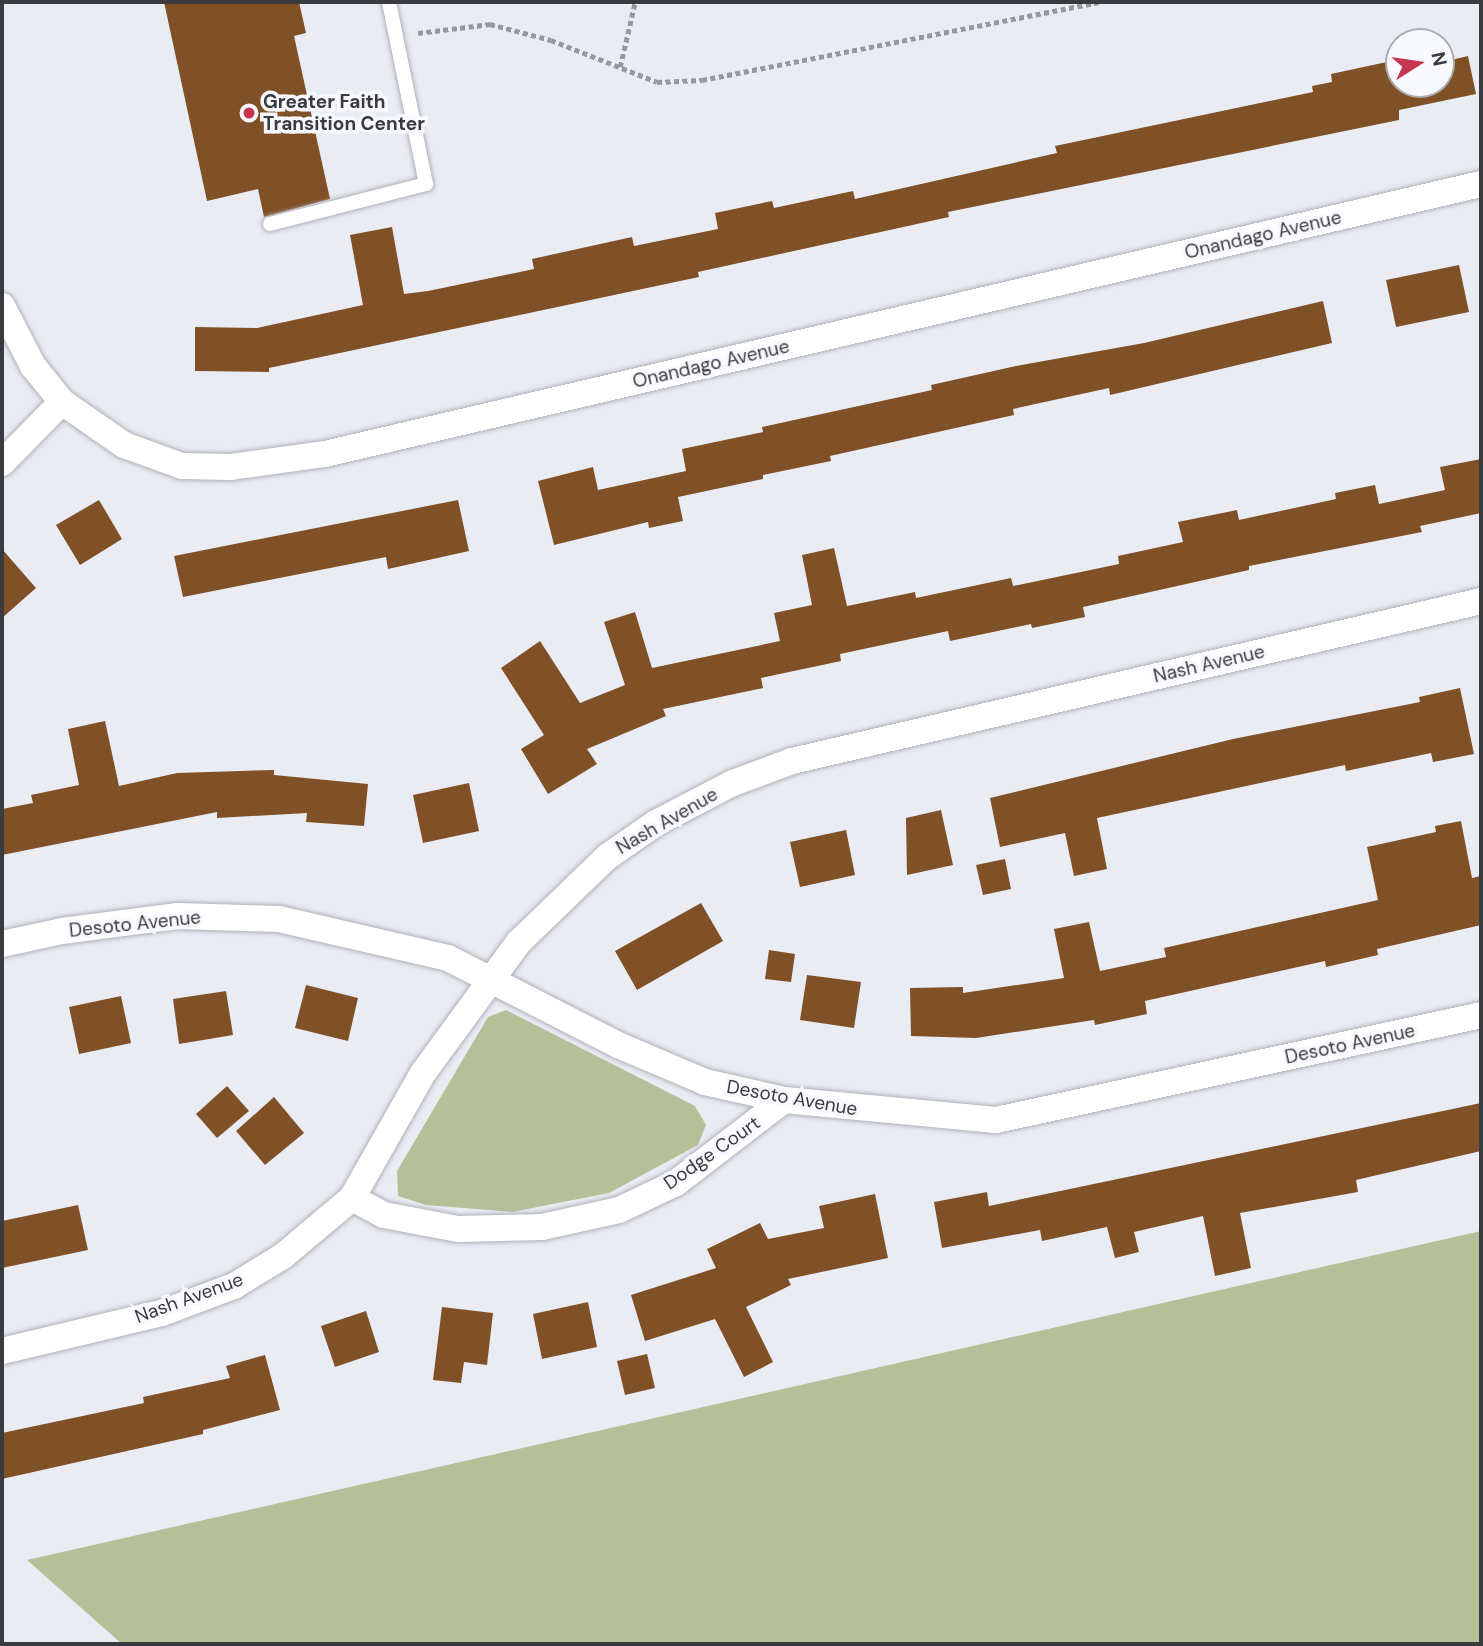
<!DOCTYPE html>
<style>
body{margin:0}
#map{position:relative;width:1483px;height:1646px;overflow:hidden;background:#eaecf4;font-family:"DM Sans",sans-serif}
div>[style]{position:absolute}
.green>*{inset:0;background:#b7bf99}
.building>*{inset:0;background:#805026}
.path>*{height:4.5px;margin-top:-2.25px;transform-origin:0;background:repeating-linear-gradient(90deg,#97989e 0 5px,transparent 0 8.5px)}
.roads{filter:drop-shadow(0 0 2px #afb1b8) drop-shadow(0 0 2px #afb1b8)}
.lane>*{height:14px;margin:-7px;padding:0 7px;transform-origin:7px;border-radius:7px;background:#fff}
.street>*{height:26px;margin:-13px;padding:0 13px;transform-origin:13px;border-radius:13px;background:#fff}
.dots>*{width:19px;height:19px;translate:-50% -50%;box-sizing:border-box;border:4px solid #f8f9fe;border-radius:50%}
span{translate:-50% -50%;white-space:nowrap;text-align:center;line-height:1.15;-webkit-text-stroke:7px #f8f9fe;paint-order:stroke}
.poi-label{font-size:19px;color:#3a3b3e;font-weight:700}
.left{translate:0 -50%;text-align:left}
.street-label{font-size:19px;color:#3a3b3e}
.frame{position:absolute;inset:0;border:4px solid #3a3b3e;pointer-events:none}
.north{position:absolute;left:1385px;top:28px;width:70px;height:70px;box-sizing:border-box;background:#f8f9fe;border:2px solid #acadb1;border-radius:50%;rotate:78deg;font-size:19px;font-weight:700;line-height:28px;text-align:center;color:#3a3b3e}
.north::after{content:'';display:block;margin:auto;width:24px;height:32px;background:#c63551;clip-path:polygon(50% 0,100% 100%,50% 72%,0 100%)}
</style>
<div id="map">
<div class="green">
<div style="clip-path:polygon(506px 1010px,695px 1106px,706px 1125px,698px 1145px,609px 1193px,512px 1212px,426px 1205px,398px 1196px,397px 1171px,488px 1017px)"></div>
<div style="clip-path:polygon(1481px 1231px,1481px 1644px,122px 1644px,27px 1560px)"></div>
</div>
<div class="building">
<div style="clip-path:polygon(164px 2px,299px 2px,306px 33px,294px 36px,330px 199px,264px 217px,258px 189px,207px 201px)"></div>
<div style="clip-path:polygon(1441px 51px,1443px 62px,1468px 56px,1476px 94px,1399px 110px,1399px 120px,948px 212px,949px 217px,698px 272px,699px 277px,269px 368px,269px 372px,195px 371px,195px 327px,257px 328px,363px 305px,350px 235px,392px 227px,404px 294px,428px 291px,534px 269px,532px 259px,632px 237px,634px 246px,718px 229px,715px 213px,772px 201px,774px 208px,853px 191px,855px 199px,1057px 153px,1055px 146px,1313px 92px,1312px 86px,1332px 82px,1331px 74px,1396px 60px,1394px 54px,1399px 53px,1399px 84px,1441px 84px)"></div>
<div style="clip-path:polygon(1459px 265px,1469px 312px,1396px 327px,1386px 280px)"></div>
<div style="clip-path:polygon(1323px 301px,1332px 343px,1110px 395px,1109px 388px,1013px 409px,1014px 415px,830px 456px,831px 461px,763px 475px,763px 479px,678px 497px,683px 521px,649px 528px,648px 522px,554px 545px,538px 481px,593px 467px,598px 490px,686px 471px,682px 449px,763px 432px,762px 427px,932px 390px,931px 385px,1016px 366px,1144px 343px)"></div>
<div style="clip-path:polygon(1481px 459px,1481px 513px,1420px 526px,1422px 532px,1249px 566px,1249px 570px,1083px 607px,1085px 617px,1032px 628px,1031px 624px,950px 641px,948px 631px,840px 654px,841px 661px,761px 678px,763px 688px,663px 709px,666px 716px,587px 749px,597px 764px,548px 794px,521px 749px,544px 735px,501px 668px,540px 641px,580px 703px,625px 685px,604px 622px,635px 612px,652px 668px,780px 641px,774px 613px,812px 605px,802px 555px,834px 548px,847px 606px,915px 592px,916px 598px,1011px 578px,1013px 586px,1119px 564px,1118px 556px,1183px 542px,1178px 522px,1237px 510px,1239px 520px,1336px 499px,1335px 493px,1375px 485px,1379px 504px,1445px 490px,1440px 467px)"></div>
<div style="clip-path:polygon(99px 500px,122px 539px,80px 565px,56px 525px)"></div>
<div style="clip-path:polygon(458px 500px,469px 551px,388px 569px,386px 557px,183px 597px,174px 556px)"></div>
<div style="clip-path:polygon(2px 549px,36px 588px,2px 618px)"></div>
<div style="clip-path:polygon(1460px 688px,1474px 754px,1433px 762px,1431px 753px,1346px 771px,1345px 765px,1097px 818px,1107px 869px,1074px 876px,1065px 833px,1000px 847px,990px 798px,1233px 739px,1420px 702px,1419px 697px)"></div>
<div style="clip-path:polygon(105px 721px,119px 786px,177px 773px,274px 770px,274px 775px,368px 784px,364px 826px,306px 822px,307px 813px,217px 818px,217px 812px,2px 855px,2px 809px,33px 803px,31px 795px,79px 785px,68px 729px)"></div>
<div style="clip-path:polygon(469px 783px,479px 831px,423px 843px,413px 795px)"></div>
<div style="clip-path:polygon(941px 810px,953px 865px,907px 875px,906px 818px)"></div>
<div style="clip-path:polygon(1461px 821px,1472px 878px,1481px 876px,1481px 925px,1377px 949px,1378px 955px,1326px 967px,1325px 961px,1145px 1001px,1147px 1014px,1095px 1025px,1094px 1020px,976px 1038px,911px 1036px,910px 988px,963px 987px,963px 993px,1064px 978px,1054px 929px,1089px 922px,1100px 971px,1166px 957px,1164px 948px,1378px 900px,1367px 847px,1436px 832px,1435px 826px)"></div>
<div style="clip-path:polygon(846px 830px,855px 875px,800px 887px,790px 842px)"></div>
<div style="clip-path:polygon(1005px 859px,1011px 889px,983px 895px,976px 865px)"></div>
<div style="clip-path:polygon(701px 903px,723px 941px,637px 990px,615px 951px)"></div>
<div style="clip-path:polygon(769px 950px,795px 954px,791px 982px,765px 979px)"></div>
<div style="clip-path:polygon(807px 975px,861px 982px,854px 1028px,800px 1020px)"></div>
<div style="clip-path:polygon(306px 985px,358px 998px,348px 1041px,295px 1028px)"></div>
<div style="clip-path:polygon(226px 991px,233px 1035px,179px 1044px,173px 999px)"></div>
<div style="clip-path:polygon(121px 996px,131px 1043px,79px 1054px,69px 1007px)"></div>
<div style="clip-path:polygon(227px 1086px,249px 1111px,217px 1138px,196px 1114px)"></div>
<div style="clip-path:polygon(274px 1097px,304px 1133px,265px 1165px,236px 1131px)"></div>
<div style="clip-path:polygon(1481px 1103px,1481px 1151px,1356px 1180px,1358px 1192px,1240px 1213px,1251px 1268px,1215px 1276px,1203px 1216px,1134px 1232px,1139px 1252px,1115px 1258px,1107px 1227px,1042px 1241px,1040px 1230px,942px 1248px,934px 1202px,987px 1192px,989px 1206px)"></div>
<div style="clip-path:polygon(875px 1194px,888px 1258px,788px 1279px,791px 1285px,746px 1307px,773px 1362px,744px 1377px,715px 1319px,645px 1341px,631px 1295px,716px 1268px,707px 1249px,760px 1223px,768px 1239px,824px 1228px,819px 1206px)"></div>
<div style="clip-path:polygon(78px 1205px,88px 1250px,2px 1268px,2px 1221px)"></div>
<div style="clip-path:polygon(588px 1302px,597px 1347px,542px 1359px,533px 1314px)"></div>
<div style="clip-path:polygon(442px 1307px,493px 1313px,487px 1365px,464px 1362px,461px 1383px,433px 1380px)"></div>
<div style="clip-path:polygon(366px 1311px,379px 1352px,335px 1367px,321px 1326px)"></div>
<div style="clip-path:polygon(647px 1354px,655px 1388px,625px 1395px,617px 1361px)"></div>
<div style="clip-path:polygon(265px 1355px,280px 1410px,203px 1430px,203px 1434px,2px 1479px,2px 1433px,144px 1403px,143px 1397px,230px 1378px,226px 1366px)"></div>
</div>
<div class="path">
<div style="left:418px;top:33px;width:73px;rotate:-7.1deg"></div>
<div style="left:490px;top:24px;width:63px;rotate:14.7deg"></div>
<div style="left:551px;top:40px;width:114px;rotate:21.6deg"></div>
<div style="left:657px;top:82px;width:45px;rotate:-2.5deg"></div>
<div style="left:702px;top:80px;width:405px;rotate:-11.1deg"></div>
<div style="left:620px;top:67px;width:67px;rotate:-77deg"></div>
</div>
<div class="roads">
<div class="lane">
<div style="left:270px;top:224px;width:161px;rotate:-14.4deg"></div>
<div style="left:426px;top:184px;width:186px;rotate:-101.5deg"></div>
</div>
<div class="street">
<div style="left:2px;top:306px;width:68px;rotate:62.7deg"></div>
<div style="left:33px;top:366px;width:46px;rotate:51.1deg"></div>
<div style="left:62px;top:402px;width:75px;rotate:34.7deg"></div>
<div style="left:124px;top:445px;width:62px;rotate:19.9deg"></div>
<div style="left:182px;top:466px;width:48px;rotate:1.2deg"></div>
<div style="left:230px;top:467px;width:96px;rotate:-7.8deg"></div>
<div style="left:325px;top:454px;width:1187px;rotate:-13.15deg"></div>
<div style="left:2px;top:463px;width:86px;rotate:-45.5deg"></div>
<div style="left:2px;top:944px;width:61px;rotate:-12.2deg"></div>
<div style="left:62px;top:931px;width:117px;rotate:-7.4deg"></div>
<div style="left:178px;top:916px;width:101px;rotate:1.7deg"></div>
<div style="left:279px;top:919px;width:173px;rotate:13deg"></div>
<div style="left:448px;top:958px;width:191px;rotate:27.1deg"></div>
<div style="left:618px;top:1045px;width:95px;rotate:23deg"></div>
<div style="left:705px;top:1082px;width:81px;rotate:12.8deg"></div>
<div style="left:784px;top:1100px;width:213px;rotate:5.4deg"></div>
<div style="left:996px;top:1120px;width:496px;rotate:-12.2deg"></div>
<div style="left:352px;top:1198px;width:36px;rotate:28deg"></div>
<div style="left:384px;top:1215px;width:75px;rotate:10.7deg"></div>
<div style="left:458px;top:1229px;width:84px;rotate:-1.4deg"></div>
<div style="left:542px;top:1227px;width:79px;rotate:-12.4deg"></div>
<div style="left:619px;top:1210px;width:63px;rotate:-25.3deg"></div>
<div style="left:676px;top:1183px;width:136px;rotate:-37.5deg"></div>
<div style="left:2px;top:1351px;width:164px;rotate:-13.4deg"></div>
<div style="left:162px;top:1313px;width:77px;rotate:-20.6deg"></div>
<div style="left:234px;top:1286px;width:57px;rotate:-31.5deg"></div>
<div style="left:283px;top:1256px;width:90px;rotate:-40deg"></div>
<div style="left:352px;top:1198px;width:144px;rotate:-60.4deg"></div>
<div style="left:423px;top:1073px;width:162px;rotate:-53.8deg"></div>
<div style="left:519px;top:942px;width:122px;rotate:-44deg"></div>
<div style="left:607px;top:857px;width:60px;rotate:-34.8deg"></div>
<div style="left:656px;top:823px;width:87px;rotate:-27.5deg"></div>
<div style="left:733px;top:783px;width:63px;rotate:-20.4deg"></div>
<div style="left:792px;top:761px;width:707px;rotate:-13.07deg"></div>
</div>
</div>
<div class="dots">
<div style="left:249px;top:113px;background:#c63551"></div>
</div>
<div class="poi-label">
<span class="left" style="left:263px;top:113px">Greater Faith<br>Transition Center</span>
</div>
<div class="street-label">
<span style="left:1263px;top:235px;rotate:-13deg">Onandago Avenue</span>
<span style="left:711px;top:364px;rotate:-13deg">Onandago Avenue</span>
<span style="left:1209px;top:664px;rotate:-13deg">Nash Avenue</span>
<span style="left:667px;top:821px;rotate:-30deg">Nash Avenue</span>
<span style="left:135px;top:924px;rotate:-6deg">Desoto Avenue</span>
<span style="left:1350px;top:1044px;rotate:-12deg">Desoto Avenue</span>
<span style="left:792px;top:1098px;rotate:10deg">Desoto Avenue</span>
<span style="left:712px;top:1153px;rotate:-35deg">Dodge Court</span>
<span style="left:189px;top:1298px;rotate:-20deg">Nash Avenue</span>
</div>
<div class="frame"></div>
<div class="north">N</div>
</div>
